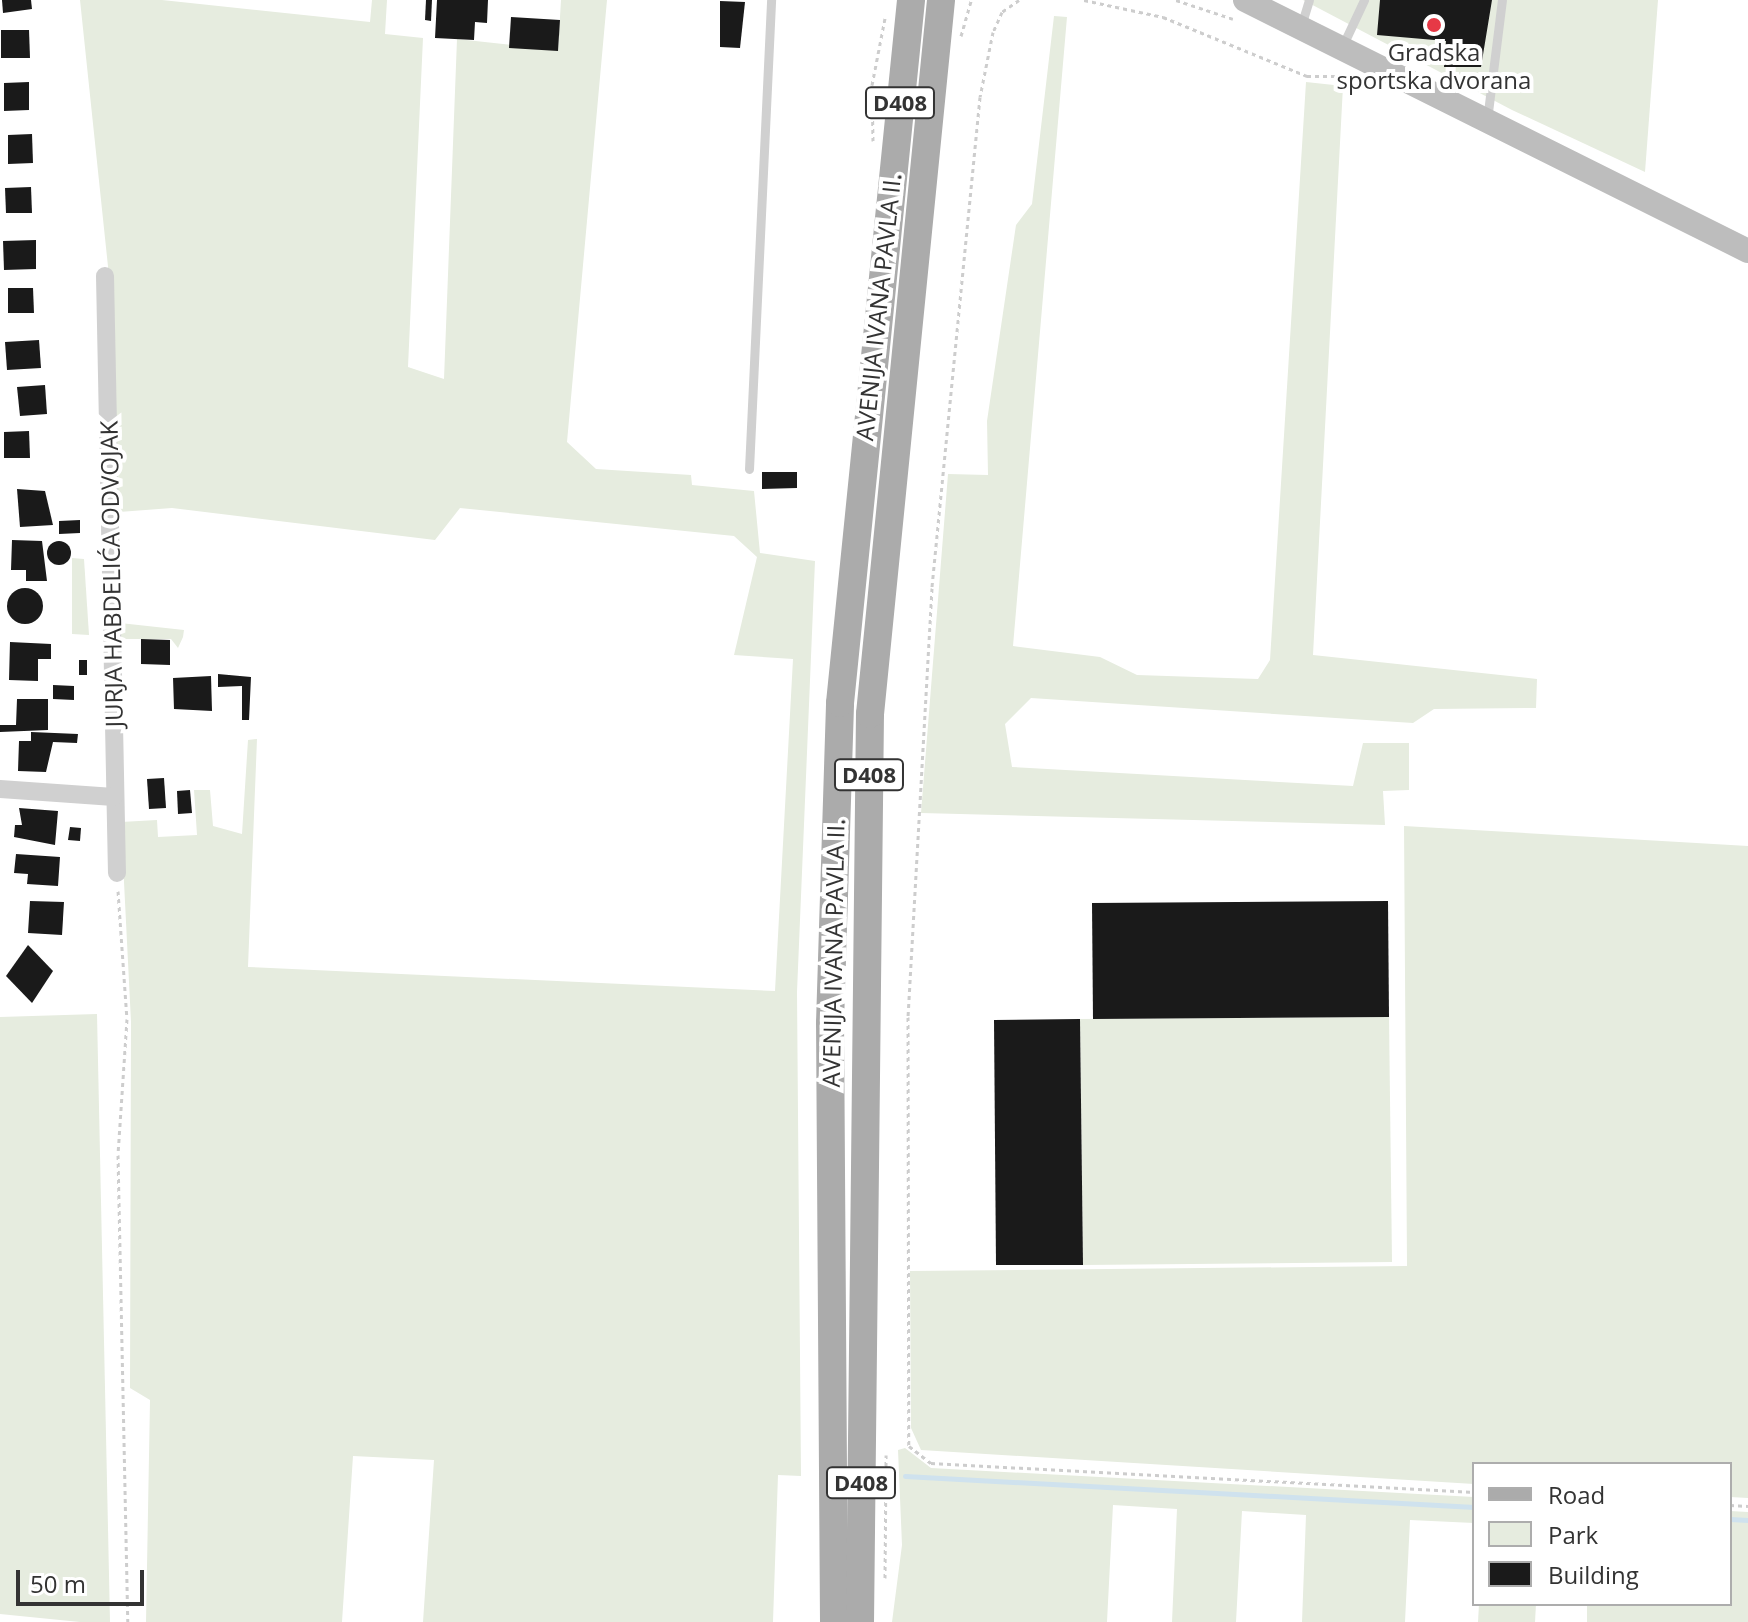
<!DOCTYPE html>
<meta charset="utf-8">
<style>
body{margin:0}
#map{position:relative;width:1748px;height:1622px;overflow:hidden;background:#fff;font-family:"Open Sans",sans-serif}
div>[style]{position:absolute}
.green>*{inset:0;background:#e6ecdf}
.stream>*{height:5px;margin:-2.5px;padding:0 2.5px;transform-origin:2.5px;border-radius:2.5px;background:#cfe2ee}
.building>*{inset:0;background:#1a1a1a}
.round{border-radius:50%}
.path>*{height:3px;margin-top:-1.5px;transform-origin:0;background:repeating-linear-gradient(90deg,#cdcdcd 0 4px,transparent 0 8px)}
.service>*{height:9px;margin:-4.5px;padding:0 4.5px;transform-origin:4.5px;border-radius:4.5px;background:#d0d0d0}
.minor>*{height:18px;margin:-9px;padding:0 9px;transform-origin:9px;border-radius:9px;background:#d0d0d0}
.secondary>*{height:24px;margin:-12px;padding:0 12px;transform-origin:12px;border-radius:12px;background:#bdbdbd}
.primary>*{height:28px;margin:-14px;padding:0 14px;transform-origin:14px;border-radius:14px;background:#ababab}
.dots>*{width:22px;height:22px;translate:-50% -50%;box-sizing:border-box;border:4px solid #fff;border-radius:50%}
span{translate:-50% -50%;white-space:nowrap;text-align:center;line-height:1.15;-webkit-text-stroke:8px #fff;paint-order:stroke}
.shield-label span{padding:2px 6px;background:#fff;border:2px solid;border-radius:6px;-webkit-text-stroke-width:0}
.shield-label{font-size:22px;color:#333;font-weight:700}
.poi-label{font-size:24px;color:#333}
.street-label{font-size:24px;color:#333}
.legend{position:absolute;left:1472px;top:1462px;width:260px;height:144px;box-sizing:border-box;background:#fff;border:2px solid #adadad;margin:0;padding:10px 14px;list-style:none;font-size:24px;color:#333}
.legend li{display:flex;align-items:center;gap:16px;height:40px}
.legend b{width:40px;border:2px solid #adadad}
.scale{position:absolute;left:16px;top:1570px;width:128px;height:36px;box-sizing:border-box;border:4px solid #333;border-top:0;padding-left:10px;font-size:24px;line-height:28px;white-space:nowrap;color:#333;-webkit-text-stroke:6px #fff;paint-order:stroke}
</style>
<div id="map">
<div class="green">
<div style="clip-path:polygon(80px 0,162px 0,370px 22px,372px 0,387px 0,385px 34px,423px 38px,408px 367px,444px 379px,457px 39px,558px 50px,561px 0,607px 0,567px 442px,596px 469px,691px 475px,692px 485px,754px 491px,760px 553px,815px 561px,797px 992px,801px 1476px,778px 1475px,773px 1622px,423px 1622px,434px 1460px,353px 1456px,342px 1622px,146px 1622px,150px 1400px,130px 1388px,131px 1022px,121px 822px,157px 820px,158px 837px,197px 835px,194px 790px,210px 790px,213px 826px,242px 834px,248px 740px,257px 739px,248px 967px,775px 991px,793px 659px,734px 655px,757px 557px,734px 536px,460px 508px,435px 540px,172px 508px,119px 512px,109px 276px)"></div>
<div style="clip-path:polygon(1303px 0,1658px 0,1645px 172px,1512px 110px)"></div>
<div style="clip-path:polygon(1054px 16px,1067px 17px,1013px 646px,1100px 657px,1137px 675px,1258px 679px,1270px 660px,1306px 82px,1343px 86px,1313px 655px,1537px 679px,1536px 708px,1434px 709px,1413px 723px,1031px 698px,1005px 724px,1012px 767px,1353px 786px,1363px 743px,1409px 743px,1409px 790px,1383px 791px,1385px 825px,921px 813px,948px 474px,988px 475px,987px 421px,1016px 225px,1032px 204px)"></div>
<div style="clip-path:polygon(72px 558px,84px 559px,89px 635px,72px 634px)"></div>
<div style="clip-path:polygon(120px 623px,184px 630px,183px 637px,178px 648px,171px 639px,120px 639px)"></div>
<div style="clip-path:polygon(1404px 826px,1748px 846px,1748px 1498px,1730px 1497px,1730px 1464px,1474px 1464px,1474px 1484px,921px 1450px,911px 1428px,910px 1271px,1407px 1266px)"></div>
<div style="clip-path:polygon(97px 1014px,110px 1622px,80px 1622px,0 1614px,0 1017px)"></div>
<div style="clip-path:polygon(1389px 1017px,1392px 1262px,1083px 1265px,1080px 1019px)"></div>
<div style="clip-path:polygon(905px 1448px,931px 1468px,1474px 1497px,1474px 1523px,1410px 1520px,1405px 1622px,1302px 1622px,1306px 1515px,1242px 1511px,1236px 1622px,1172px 1622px,1177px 1509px,1113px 1505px,1107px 1622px,892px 1622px,902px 1545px,898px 1450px)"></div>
<div style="clip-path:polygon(1730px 1511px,1748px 1512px,1748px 1622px,1587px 1622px,1587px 1604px,1730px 1604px)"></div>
<div style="clip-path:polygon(1479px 1604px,1536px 1604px,1535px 1622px,1478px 1622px)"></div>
</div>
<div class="stream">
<div style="left:905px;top:1476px;width:570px;rotate:3.12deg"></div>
<div style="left:1730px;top:1519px;width:18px;rotate:3deg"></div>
</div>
<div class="building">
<div style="clip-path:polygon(2px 0,31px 0,32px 9px,3px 13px)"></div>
<div style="clip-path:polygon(426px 0,432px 0,431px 21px,425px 20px)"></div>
<div style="clip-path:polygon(437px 0,488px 0,487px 23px,475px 22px,474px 40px,435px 38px)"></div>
<div style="clip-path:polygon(1380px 0,1492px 0,1481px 67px,1444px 67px,1446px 41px,1377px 35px)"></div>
<div style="clip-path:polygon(720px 1px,745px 2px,740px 48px,720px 47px)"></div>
<div style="clip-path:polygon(511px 17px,560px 20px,558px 51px,509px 48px)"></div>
<div style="clip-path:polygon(1px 30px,29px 30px,30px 58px,1px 58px)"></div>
<div style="clip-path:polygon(29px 82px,29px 110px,4px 111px,4px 83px)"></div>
<div style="clip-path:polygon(32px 134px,33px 163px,8px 164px,8px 135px)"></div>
<div style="clip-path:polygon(31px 187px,32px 213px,6px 213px,5px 188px)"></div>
<div style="clip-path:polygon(36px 240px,36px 269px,4px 270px,3px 241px)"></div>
<div style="clip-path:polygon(8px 288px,33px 288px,34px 313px,8px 313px)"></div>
<div style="clip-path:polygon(39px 340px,41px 368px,7px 370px,5px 342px)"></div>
<div style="clip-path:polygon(45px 385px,47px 414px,20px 416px,17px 387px)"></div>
<div style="clip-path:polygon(29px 431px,30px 458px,4px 458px,4px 432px)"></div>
<div style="clip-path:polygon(762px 472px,797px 472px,797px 488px,762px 489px)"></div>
<div style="clip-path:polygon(17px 489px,45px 491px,53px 525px,20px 527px)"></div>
<div style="clip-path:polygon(80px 520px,80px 533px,59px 534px,59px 521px)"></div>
<div style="clip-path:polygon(12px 540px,42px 541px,47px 581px,26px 581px,26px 570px,11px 570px)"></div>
<div class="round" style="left:47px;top:541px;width:24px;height:24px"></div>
<div class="round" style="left:7px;top:588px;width:36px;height:36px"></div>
<div style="clip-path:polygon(141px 639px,170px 640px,170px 665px,141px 664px)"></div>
<div style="clip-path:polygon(10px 642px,51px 644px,51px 659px,38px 659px,38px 681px,9px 680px)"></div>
<div style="clip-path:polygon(79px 660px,87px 660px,87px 675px,79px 675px)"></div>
<div style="clip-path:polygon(218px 674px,251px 677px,249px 720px,242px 720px,242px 686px,218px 687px)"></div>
<div style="clip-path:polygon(211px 676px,212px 711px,174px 709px,173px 678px)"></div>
<div style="clip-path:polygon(53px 685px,74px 686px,74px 700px,53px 699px)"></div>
<div style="clip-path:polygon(17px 699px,48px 699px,48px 730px,0 732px,0 725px,16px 725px)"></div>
<div style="clip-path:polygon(31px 732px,78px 734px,77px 743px,53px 742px,46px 772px,18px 771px,19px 741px,31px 741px)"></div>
<div style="clip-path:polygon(164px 778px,166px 808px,149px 809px,147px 779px)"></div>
<div style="clip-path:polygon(190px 790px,192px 813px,178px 814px,177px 791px)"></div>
<div style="clip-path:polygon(19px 808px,58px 811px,55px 845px,14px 837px,15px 825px,22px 825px)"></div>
<div style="clip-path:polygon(70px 827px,81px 828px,80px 841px,68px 840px)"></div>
<div style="clip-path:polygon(16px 854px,60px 857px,58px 886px,27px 884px,28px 874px,14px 873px)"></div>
<div style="clip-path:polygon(30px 901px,64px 902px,62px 935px,28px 933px)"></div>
<div style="clip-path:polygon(1388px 901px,1389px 1017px,1093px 1019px,1092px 903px)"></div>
<div style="clip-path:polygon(28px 945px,53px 971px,32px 1003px,6px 976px)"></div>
<div style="clip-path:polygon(1080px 1019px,1083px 1265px,996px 1265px,994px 1020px)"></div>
</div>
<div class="path">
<div style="left:1019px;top:0;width:21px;rotate:145deg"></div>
<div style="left:1002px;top:12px;width:22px;rotate:114deg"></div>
<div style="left:993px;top:32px;width:66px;rotate:101.3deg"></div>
<div style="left:980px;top:97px;width:493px;rotate:95.6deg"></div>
<div style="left:932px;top:588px;width:430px;rotate:93.2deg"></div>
<div style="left:908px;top:1017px;width:429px;rotate:89.9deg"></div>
<div style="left:909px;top:1446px;width:28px;rotate:38deg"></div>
<div style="left:931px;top:1463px;width:544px;rotate:3.06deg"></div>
<div style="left:1084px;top:0;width:81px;rotate:12.1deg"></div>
<div style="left:1163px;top:17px;width:156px;rotate:22.3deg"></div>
<div style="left:1307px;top:76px;width:43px"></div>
<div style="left:1176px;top:0;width:60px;rotate:18.4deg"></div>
<div style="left:961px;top:36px;width:37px;rotate:-74deg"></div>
<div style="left:873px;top:141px;width:56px;rotate:-91deg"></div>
<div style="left:872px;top:85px;width:68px;rotate:-79deg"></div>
<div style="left:118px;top:891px;width:128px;rotate:86deg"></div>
<div style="left:127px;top:1019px;width:136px;rotate:93.8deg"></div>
<div style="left:118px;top:1155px;width:467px;rotate:88.8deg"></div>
<div style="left:1730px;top:1505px;width:18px;rotate:3deg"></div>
<div style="left:885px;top:1578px;width:123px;rotate:-89.5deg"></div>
</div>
<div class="service">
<div style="left:1301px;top:26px;width:27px;rotate:-73deg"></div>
<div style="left:1342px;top:47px;width:52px;rotate:-64.9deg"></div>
<div style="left:1487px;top:120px;width:121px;rotate:-82.9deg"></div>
<div style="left:749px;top:469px;width:470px;rotate:-87.3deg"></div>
</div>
<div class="minor">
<div style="left:105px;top:276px;width:597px;rotate:88.85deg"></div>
<div style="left:0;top:789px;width:114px;rotate:4deg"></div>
</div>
<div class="secondary">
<div style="left:1245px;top:0;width:562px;rotate:26.52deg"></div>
</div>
<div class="primary">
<div style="left:834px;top:1622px;width:599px;rotate:-90.38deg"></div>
<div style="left:830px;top:1023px;width:320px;rotate:-88.2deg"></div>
<div style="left:840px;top:703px;width:707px;rotate:-84.23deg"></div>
<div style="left:860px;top:1622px;width:908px;rotate:-89.37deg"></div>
<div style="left:870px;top:714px;width:718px;rotate:-84.32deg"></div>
</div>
<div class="dots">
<div style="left:1434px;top:25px;background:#e63946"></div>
</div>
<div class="shield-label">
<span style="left:900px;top:103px">D408</span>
<span style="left:869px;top:775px">D408</span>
<span style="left:861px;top:1483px">D408</span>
</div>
<div class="poi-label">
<span style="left:1434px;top:66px">Gradska<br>sportska dvorana</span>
</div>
<div class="street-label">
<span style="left:878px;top:307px;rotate:-84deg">AVENIJA IVANA PAVLA II.</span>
<span style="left:111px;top:574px;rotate:-91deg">JURJA HABDELIĆA ODVOJAK</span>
<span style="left:833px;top:953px;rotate:-89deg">AVENIJA IVANA PAVLA II.</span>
</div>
<ul class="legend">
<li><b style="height:10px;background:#ababab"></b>Road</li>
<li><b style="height:22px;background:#e6ecdf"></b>Park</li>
<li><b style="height:22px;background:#1a1a1a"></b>Building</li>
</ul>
<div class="scale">50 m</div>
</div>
